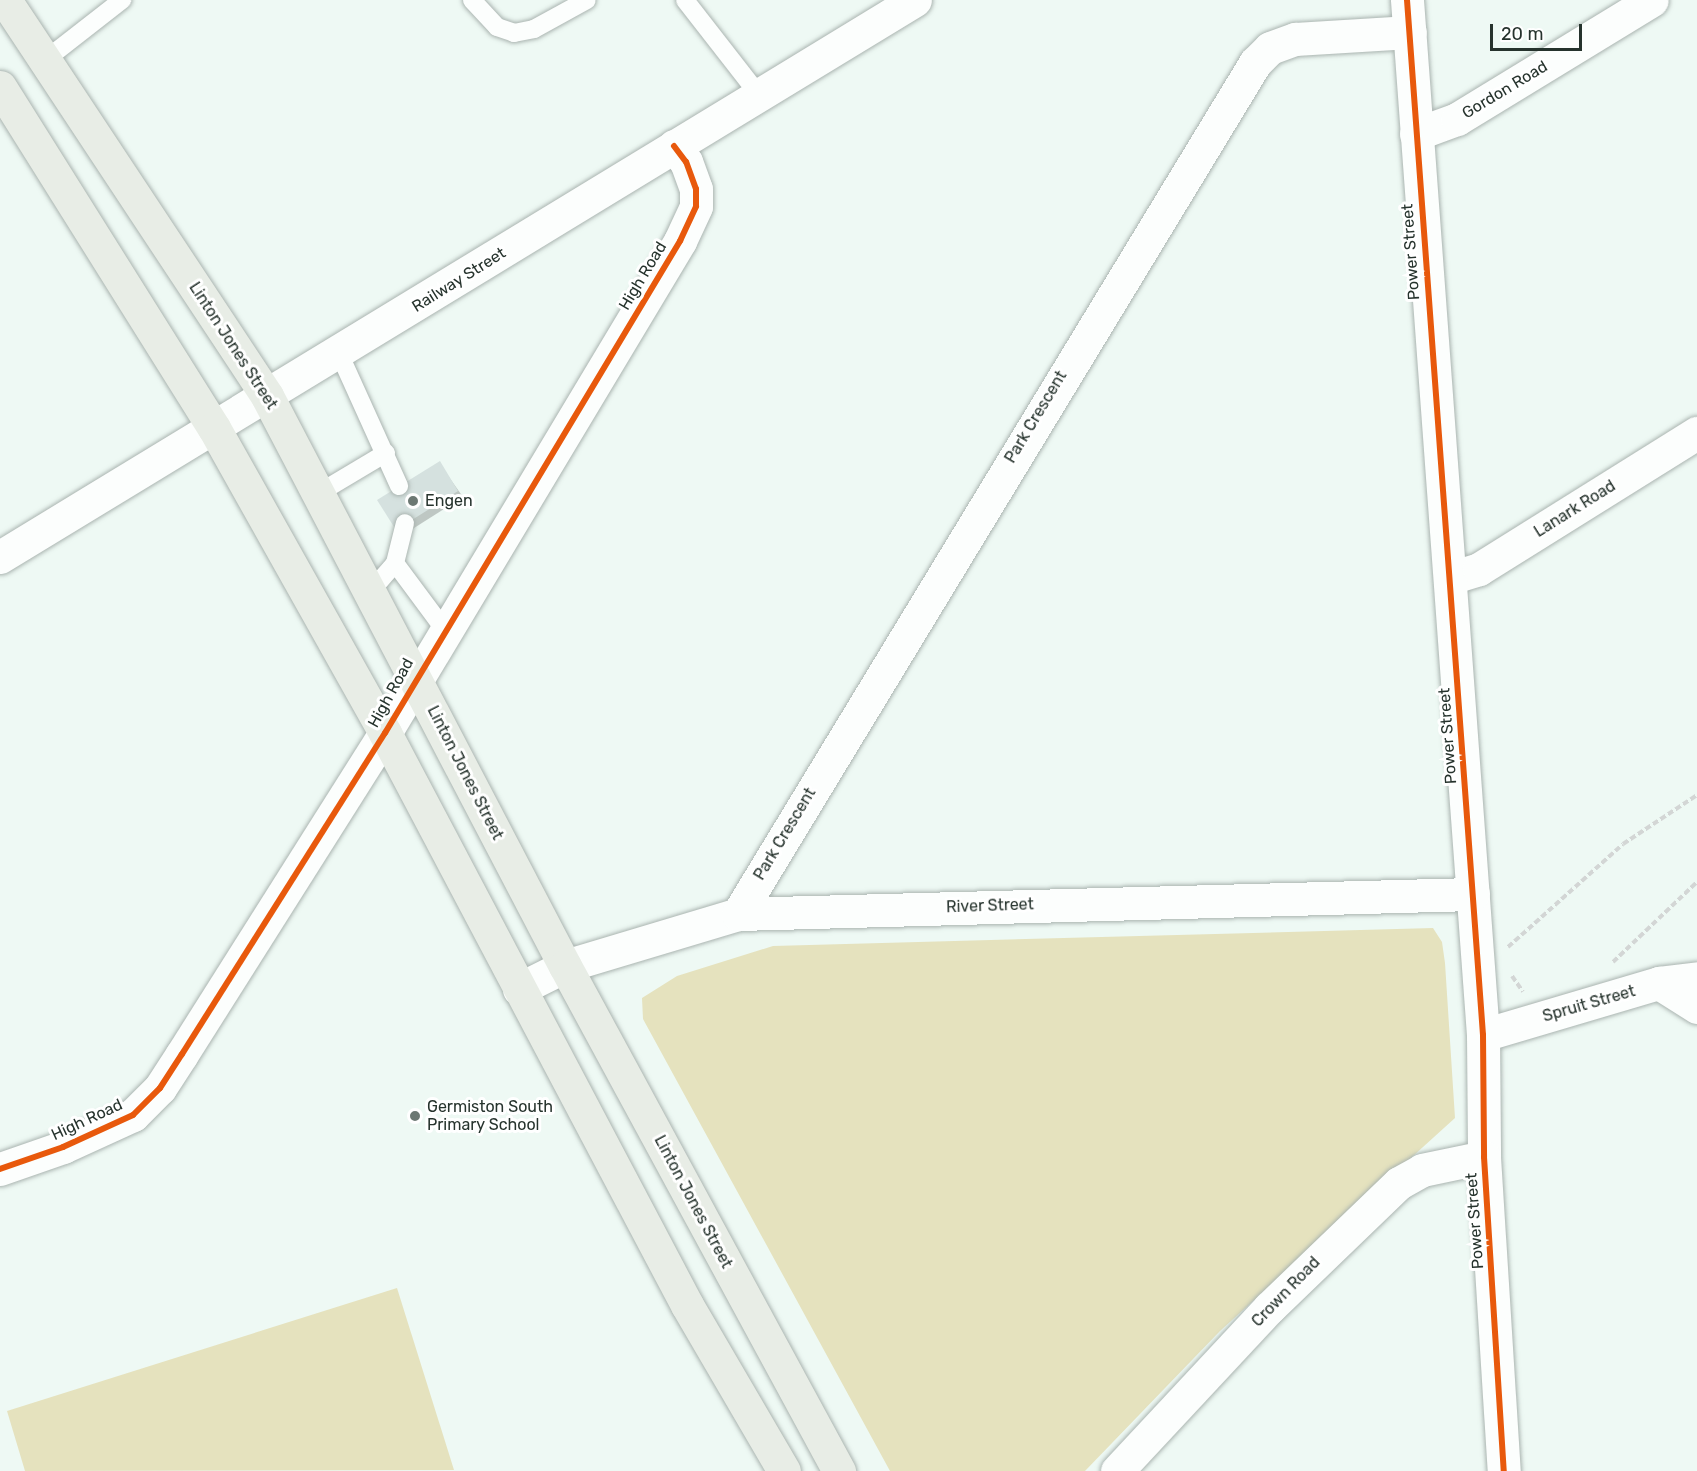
<!DOCTYPE html>
<style>
body{margin:0}
#map{position:relative;width:1697px;height:1471px;overflow:hidden;background:#eef9f4;font-family:Rubik,sans-serif}
div>[style]{position:absolute}
.green>*{inset:0;background:#e5e2be}
.shadow>*{inset:0;background:#0003}
.building>*{inset:0;background:#d5e1df}
.path>*{height:4px;margin-top:-2px;transform-origin:0;background:repeating-linear-gradient(90deg,#d3d6d5 0 6px,transparent 0 9px)}
.roads{filter:drop-shadow(0 0 2px #aab4b0) drop-shadow(0 0 2px #aab4b0)}
.service>*{height:18px;margin:-9px;padding:0 9px;transform-origin:9px;border-radius:9px;background:#fcfefd}
.minor>*{height:33px;margin:-16.5px;padding:0 16.5px;transform-origin:16.5px;border-radius:16.5px;background:#fcfefd}
.primary>*{height:33px;margin:-16.5px;padding:0 16.5px;transform-origin:16.5px;border-radius:16.5px;background:#e8ede6}
.cycleway>*{height:6px;margin:-3px;padding:0 3px;transform-origin:3px;border-radius:3px;background:#e8590c}
.dots>*{width:16px;height:16px;translate:-50% -50%;box-sizing:border-box;border:3px solid #fff;border-radius:50%}
span{translate:-50% -50%;white-space:nowrap;text-align:center;line-height:1.15;-webkit-text-stroke:6px #fff;paint-order:stroke}
.street-label{font-size:16px;color:#26332d}
.poi-label{font-size:16px;color:#26332d}
.left{translate:0 -50%;text-align:left}
.scale{position:absolute;left:1490px;top:24px;width:92px;height:27px;box-sizing:border-box;border:3px solid #26332d;border-top:0;padding-left:8px;font-size:18px;line-height:21px;white-space:nowrap;color:#26332d;-webkit-text-stroke:4px #fff;paint-order:stroke}
</style>
<div id="map">
<div class="green">
<div style="clip-path:polygon(1433px 928px,1442px 942px,1445px 963px,1455px 1118px,1220px 1331px,1085px 1471px,890px 1471px,643px 1019px,642px 998px,677px 976px,773px 946px)"></div>
<div style="clip-path:polygon(397px 1288px,454px 1470px,25px 1471px,7px 1411px)"></div>
</div>
<div class="shadow">
<div style="clip-path:polygon(439px 463px,463px 497px,403px 535px)"></div>
</div>
<div class="building">
<div style="clip-path:polygon(440px 461px,458px 491px,396px 530px,377px 500px)"></div>
</div>
<div class="path">
<div style="left:1508px;top:947px;width:154px;rotate:-41.8deg"></div>
<div style="left:1623px;top:844px;width:89px;rotate:-33.5deg"></div>
<div style="left:1613px;top:962px;width:116px;rotate:-43.6deg"></div>
<div style="left:1512px;top:976px;width:19px;rotate:55deg"></div>
</div>
<div class="roads">
<div class="service">
<div style="left:472px;top:0;width:37px;rotate:47deg"></div>
<div style="left:497px;top:27px;width:18px;rotate:19deg"></div>
<div style="left:514px;top:33px;width:20px;rotate:-11deg"></div>
<div style="left:534px;top:29px;width:60px;rotate:-28.7deg"></div>
<div style="left:685px;top:0;width:120px;rotate:52.1deg"></div>
<div style="left:45px;top:60px;width:98px;rotate:-37.9deg"></div>
<div style="left:339px;top:353px;width:146px;rotate:65.7deg"></div>
<div style="left:319px;top:493px;width:78px;rotate:-30.8deg"></div>
<div style="left:395px;top:563px;width:82px;rotate:53.4deg"></div>
<div style="left:370px;top:592px;width:38px;rotate:-49deg"></div>
<div style="left:395px;top:563px;width:41px;rotate:-76deg"></div>
</div>
<div class="minor">
<div style="left:1407px;top:0;width:1038px;rotate:85.8deg"></div>
<div style="left:1483px;top:1035px;width:122px;rotate:89.5deg"></div>
<div style="left:1484px;top:1157px;width:315px;rotate:86.4deg"></div>
<div style="left:1416px;top:134px;width:44px;rotate:-20.1deg"></div>
<div style="left:1457px;top:119px;width:228px;rotate:-31.4deg"></div>
<div style="left:0;top:557px;width:1071px;rotate:-31.33deg"></div>
<div style="left:1450px;top:578px;width:30px;rotate:-17deg"></div>
<div style="left:1479px;top:569px;width:257px;rotate:-32deg"></div>
<div style="left:738px;top:914px;width:996px;rotate:-58.72deg"></div>
<div style="left:1255px;top:63px;width:21px;rotate:-45deg"></div>
<div style="left:1270px;top:48px;width:27px;rotate:-20deg"></div>
<div style="left:1295px;top:39px;width:115px;rotate:-3.5deg"></div>
<div style="left:1659px;top:983px;width:45px;rotate:32.3deg"></div>
<div style="left:519px;top:989px;width:51px;rotate:-26.6deg"></div>
<div style="left:565px;top:966px;width:181px;rotate:-16.7deg"></div>
<div style="left:738px;top:914px;width:735px;rotate:-1.56deg"></div>
<div style="left:1483px;top:1035px;width:184px;rotate:-16.5deg"></div>
<div style="left:1659px;top:983px;width:38px;rotate:-7deg"></div>
<div style="left:0;top:1169px;width:67px;rotate:-19.2deg"></div>
<div style="left:63px;top:1147px;width:77px;rotate:-24.6deg"></div>
<div style="left:133px;top:1115px;width:38px;rotate:-45deg"></div>
<div style="left:160px;top:1088px;width:40px;rotate:-57.1deg"></div>
<div style="left:182px;top:1054px;width:380px;rotate:-57.7deg"></div>
<div style="left:385px;top:733px;width:574px;rotate:-59.05deg"></div>
<div style="left:680px;top:241px;width:38px;rotate:-65deg"></div>
<div style="left:696px;top:206px;width:17px;rotate:-90deg"></div>
<div style="left:696px;top:189px;width:29px;rotate:-110deg"></div>
<div style="left:686px;top:162px;width:20px;rotate:-127deg"></div>
<div style="left:1117px;top:1471px;width:223px;rotate:-47deg"></div>
<div style="left:1269px;top:1308px;width:180px;rotate:-43.9deg"></div>
<div style="left:1399px;top:1183px;width:26px;rotate:-29deg"></div>
<div style="left:1422px;top:1170px;width:63px;rotate:-11.8deg"></div>
</div>
<div class="primary">
<div style="left:5px;top:0;width:475px;rotate:56.5deg"></div>
<div style="left:267px;top:396px;width:643px;rotate:62.4deg"></div>
<div style="left:565px;top:966px;width:575px;rotate:61.52deg"></div>
<div style="left:0;top:87px;width:403px;rotate:57.9deg"></div>
<div style="left:214px;top:428px;width:350px;rotate:60.7deg"></div>
<div style="left:385px;top:733px;width:647px;rotate:62.17deg"></div>
<div style="left:687px;top:1305px;width:192px;rotate:59.7deg"></div>
</div>
</div>
<div class="cycleway">
<div style="left:1407px;top:0;width:1038px;rotate:85.8deg"></div>
<div style="left:1483px;top:1035px;width:122px;rotate:89.5deg"></div>
<div style="left:1484px;top:1157px;width:315px;rotate:86.4deg"></div>
<div style="left:0;top:1169px;width:67px;rotate:-19.2deg"></div>
<div style="left:63px;top:1147px;width:77px;rotate:-24.6deg"></div>
<div style="left:133px;top:1115px;width:38px;rotate:-45deg"></div>
<div style="left:160px;top:1088px;width:40px;rotate:-57.1deg"></div>
<div style="left:182px;top:1054px;width:380px;rotate:-57.7deg"></div>
<div style="left:385px;top:733px;width:574px;rotate:-59.05deg"></div>
<div style="left:680px;top:241px;width:38px;rotate:-65deg"></div>
<div style="left:696px;top:206px;width:17px;rotate:-90deg"></div>
<div style="left:696px;top:189px;width:29px;rotate:-110deg"></div>
<div style="left:686px;top:162px;width:20px;rotate:-127deg"></div>
</div>
<div class="dots">
<div style="left:413px;top:501px;background:#6c7873"></div>
<div style="left:415px;top:1116px;background:#6c7873"></div>
</div>
<div class="street-label">
<span style="left:1505px;top:90px;rotate:-31deg">Gordon Road</span>
<span style="left:1411px;top:252px;rotate:-94deg">Power Street</span>
<span style="left:643px;top:276px;rotate:-59deg">High Road</span>
<span style="left:459px;top:280px;rotate:-32deg">Railway Street</span>
<span style="left:233px;top:346px;rotate:57deg">Linton Jones Street</span>
<span style="left:1036px;top:417px;rotate:-59deg">Park Crescent</span>
<span style="left:1575px;top:509px;rotate:-32deg">Lanark Road</span>
<span style="left:391px;top:693px;rotate:-61deg">High Road</span>
<span style="left:1448px;top:736px;rotate:-94deg">Power Street</span>
<span style="left:465px;top:773px;rotate:63deg">Linton Jones Street</span>
<span style="left:785px;top:834px;rotate:-59deg">Park Crescent</span>
<span style="left:990px;top:906px;rotate:-2deg">River Street</span>
<span style="left:1589px;top:1004px;rotate:-16deg">Spruit Street</span>
<span style="left:87px;top:1120px;rotate:-25deg">High Road</span>
<span style="left:693px;top:1202px;rotate:62deg">Linton Jones Street</span>
<span style="left:1475px;top:1221px;rotate:-94deg">Power Street</span>
<span style="left:1286px;top:1292px;rotate:-46deg">Crown Road</span>
</div>
<div class="poi-label">
<span class="left" style="left:425px;top:501px">Engen</span>
<span class="left" style="left:427px;top:1116px">Germiston South<br>Primary School</span>
</div>
<div class="scale">20 m</div>
</div>
